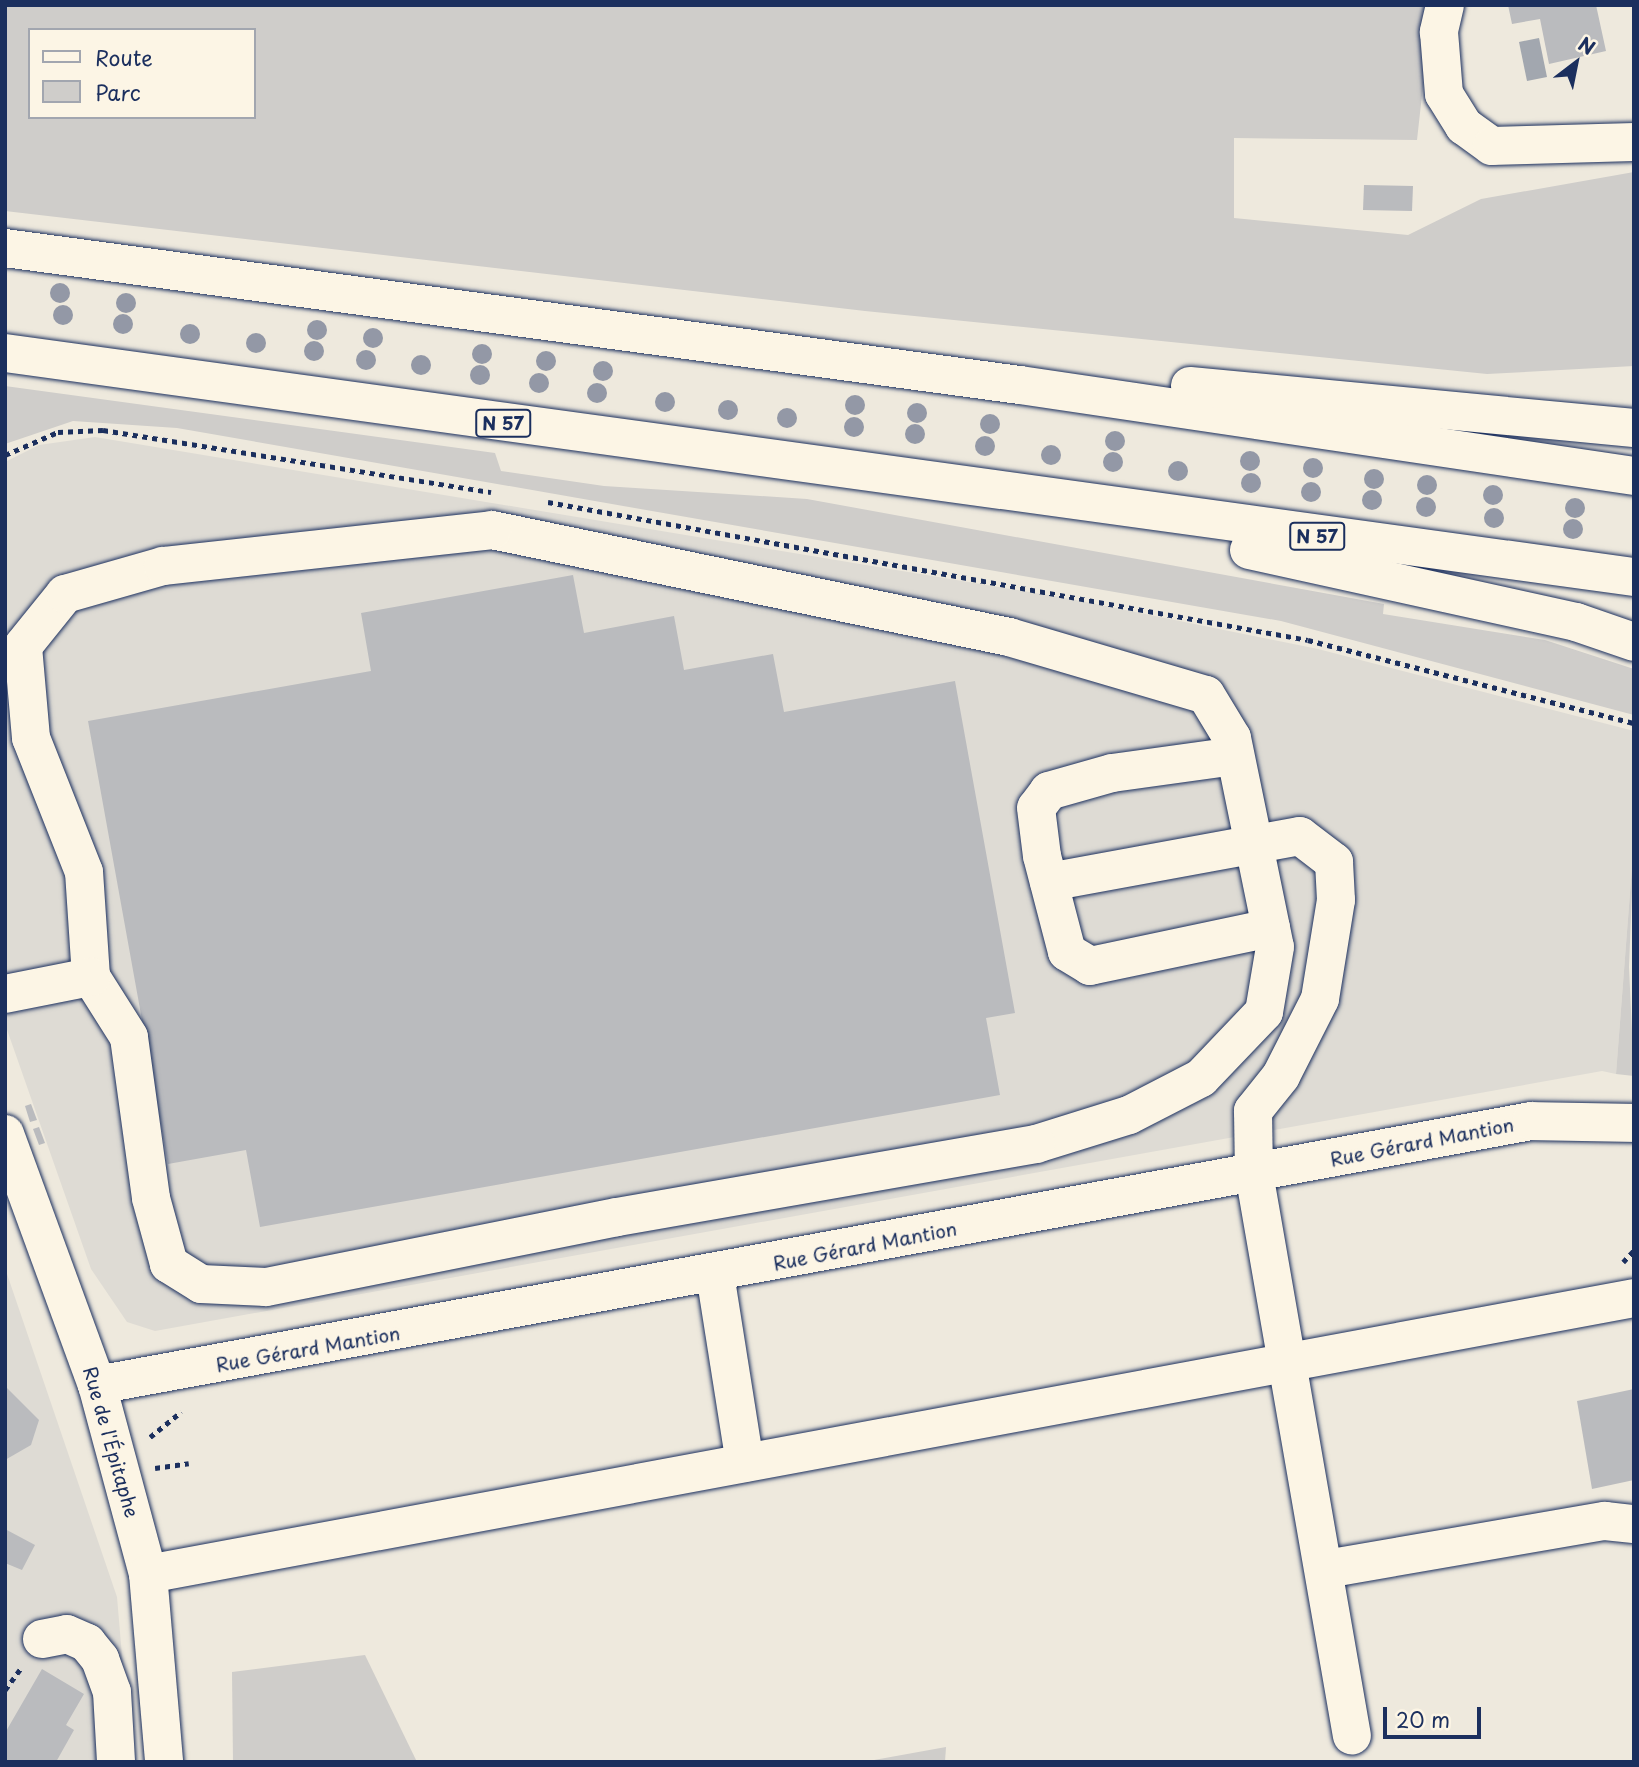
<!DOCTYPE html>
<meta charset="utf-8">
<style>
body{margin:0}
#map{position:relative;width:1639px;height:1767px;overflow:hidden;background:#eee9dd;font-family:"Playpen Sans",sans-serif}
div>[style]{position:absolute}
.built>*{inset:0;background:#dedbd4}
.green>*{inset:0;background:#cfcdca}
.water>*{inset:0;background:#a2a7af}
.building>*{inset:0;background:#babbbe}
.path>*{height:4.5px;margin-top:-2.25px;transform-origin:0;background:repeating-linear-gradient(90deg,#1b2f5e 0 5px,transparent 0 10px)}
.roads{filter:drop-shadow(0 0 2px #1b2f5e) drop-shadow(0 0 2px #1b2f5e)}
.minor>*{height:38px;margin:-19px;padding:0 19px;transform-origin:19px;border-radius:19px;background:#fcf5e5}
.highway>*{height:38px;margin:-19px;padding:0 19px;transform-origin:19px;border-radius:19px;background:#fcf5e5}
.trees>*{width:20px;height:20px;margin:-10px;border-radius:50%;background:#9398a6}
span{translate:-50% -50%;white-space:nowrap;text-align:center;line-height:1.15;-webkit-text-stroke:5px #fcf5e5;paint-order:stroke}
.shield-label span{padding:2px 5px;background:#fcf5e5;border:2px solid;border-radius:5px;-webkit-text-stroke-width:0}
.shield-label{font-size:18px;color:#1b2f5e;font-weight:700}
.street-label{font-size:19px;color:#1b2f5e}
.frame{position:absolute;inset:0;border:7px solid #1b2f5e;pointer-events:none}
.legend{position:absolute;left:28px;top:28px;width:228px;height:91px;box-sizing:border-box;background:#fcf5e5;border:2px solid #a2a6af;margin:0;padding:9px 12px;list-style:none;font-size:21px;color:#1b2f5e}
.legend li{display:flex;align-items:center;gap:14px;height:35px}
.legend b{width:35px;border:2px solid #a2a6af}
.north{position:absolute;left:1541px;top:28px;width:70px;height:70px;-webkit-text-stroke:5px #fcf5e5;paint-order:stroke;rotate:32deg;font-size:19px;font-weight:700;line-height:28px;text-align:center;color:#1b2f5e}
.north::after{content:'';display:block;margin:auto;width:24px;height:32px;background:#1b2f5e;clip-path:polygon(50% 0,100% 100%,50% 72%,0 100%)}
.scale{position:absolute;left:1383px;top:1707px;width:98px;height:32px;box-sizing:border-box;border:4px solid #1b2f5e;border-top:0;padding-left:9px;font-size:21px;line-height:24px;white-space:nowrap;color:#1b2f5e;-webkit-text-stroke:5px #fcf5e5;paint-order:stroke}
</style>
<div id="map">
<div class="built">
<div style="clip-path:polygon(95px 437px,1071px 599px,1318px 649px,1634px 731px,1634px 841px,1616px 1074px,1602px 1071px,155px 1331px,127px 1322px,91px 1269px,5px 1024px,5px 462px,39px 445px)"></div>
<div style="clip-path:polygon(5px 1268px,117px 1597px,131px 1762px,5px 1762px)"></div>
</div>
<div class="green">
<div style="clip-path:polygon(evenodd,5px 5px,1432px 5px,1417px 140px,1234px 138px,1234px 218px,1408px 235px,1481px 199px,1634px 172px,1634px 366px,1487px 374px,865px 311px,5px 211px,5px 5px,30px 30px,254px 30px,254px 117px,30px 117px,30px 30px)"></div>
<div style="clip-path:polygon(5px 386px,495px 453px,501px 471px,604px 486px,807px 499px,1384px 604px,1383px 614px,1545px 640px,1634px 669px,1634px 715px,1281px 621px,177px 428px,73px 421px,5px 444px)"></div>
<div style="clip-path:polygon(1634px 841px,1629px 967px,1634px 1076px,1616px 1074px)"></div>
<div style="clip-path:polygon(365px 1655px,417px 1762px,233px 1762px,232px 1672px)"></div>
<div style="clip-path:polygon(946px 1747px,945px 1762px,863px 1762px)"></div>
</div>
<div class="water">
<div style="clip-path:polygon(1539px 38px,1547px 77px,1527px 81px,1519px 42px)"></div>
</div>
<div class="building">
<div style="clip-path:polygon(1508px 5px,1596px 5px,1606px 51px,1549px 64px,1540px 19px,1512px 24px)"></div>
<div style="clip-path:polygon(1364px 185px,1413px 186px,1412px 211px,1363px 210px)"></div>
<div style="clip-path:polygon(573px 575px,584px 633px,674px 616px,684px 670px,773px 654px,784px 712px,955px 681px,1015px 1013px,986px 1018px,1000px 1095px,260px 1227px,246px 1150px,168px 1164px,88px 721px,371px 671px,361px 613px)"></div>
<div style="clip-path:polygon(31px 1104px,37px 1120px,30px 1122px,25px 1106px)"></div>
<div style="clip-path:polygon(39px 1127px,45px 1143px,39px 1145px,33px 1129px)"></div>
<div style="clip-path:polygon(5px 1386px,39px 1420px,31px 1445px,5px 1460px)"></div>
<div style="clip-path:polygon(1634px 1389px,1634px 1480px,1592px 1489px,1577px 1401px)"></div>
<div style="clip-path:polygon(5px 1529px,35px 1545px,22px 1570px,5px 1563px)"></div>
<div style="clip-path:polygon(42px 1669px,84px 1694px,66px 1725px,74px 1730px,56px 1762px,5px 1762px,5px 1733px)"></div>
</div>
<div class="path">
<div style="left:5px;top:455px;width:58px;rotate:-23.5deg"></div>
<div style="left:58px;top:432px;width:45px;rotate:-2.5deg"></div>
<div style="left:103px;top:430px;width:393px;rotate:9.1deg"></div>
<div style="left:548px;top:502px;width:772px;rotate:10.29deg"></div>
<div style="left:1308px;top:640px;width:336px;rotate:14.3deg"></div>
<div style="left:1623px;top:1262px;width:16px;rotate:-47deg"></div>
<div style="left:150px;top:1437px;width:40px;rotate:-39deg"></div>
<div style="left:155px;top:1468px;width:34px;rotate:-8deg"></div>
<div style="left:5px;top:1690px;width:27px;rotate:-54deg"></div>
</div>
<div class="roads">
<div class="minor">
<div style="left:1445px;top:5px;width:28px;rotate:103deg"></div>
<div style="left:1439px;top:32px;width:62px;rotate:85.4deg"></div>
<div style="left:1444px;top:94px;width:38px;rotate:58deg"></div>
<div style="left:1464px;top:126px;width:34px;rotate:36deg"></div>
<div style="left:1492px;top:146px;width:142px;rotate:-1.6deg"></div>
<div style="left:492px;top:530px;width:528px;rotate:11.69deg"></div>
<div style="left:1009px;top:637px;width:205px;rotate:16.4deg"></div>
<div style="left:1206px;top:695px;width:50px;rotate:58.8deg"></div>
<div style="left:1232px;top:738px;width:213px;rotate:78.4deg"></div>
<div style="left:1275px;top:947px;width:66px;rotate:99.6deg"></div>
<div style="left:1264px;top:1012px;width:91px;rotate:133.7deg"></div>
<div style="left:1201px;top:1078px;width:81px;rotate:152.8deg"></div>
<div style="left:1129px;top:1115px;width:97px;rotate:162.7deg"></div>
<div style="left:1036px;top:1144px;width:425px;rotate:170.1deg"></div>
<div style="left:617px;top:1217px;width:358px;rotate:168.7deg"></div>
<div style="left:266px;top:1287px;width:65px;rotate:-177.4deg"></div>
<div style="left:201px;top:1284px;width:38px;rotate:-148deg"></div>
<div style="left:169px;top:1264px;width:68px;rotate:-105.3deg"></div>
<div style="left:151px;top:1198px;width:162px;rotate:-97.8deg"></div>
<div style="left:129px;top:1037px;width:71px;rotate:-122.3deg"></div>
<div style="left:91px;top:977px;width:105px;rotate:-93.8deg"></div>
<div style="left:84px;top:872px;width:144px;rotate:-111.6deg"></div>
<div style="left:31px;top:738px;width:92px;rotate:-95deg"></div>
<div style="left:23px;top:646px;width:67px;rotate:-51.1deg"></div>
<div style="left:65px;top:594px;width:102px;rotate:-15.9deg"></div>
<div style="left:163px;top:566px;width:331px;rotate:-6.2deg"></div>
<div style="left:1235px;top:756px;width:124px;rotate:172.1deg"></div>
<div style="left:1112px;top:773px;width:66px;rotate:164.1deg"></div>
<div style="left:1049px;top:791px;width:21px;rotate:127deg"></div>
<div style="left:1036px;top:808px;width:48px;rotate:82.9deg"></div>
<div style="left:1042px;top:856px;width:99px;rotate:75.4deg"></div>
<div style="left:1067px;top:952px;width:27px;rotate:31deg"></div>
<div style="left:1090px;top:966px;width:185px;rotate:-11.9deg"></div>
<div style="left:1049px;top:882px;width:255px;rotate:-10.4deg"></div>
<div style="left:1300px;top:836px;width:43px;rotate:37.4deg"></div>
<div style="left:1334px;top:862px;width:38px;rotate:87deg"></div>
<div style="left:1336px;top:900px;width:100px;rotate:99.2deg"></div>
<div style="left:1320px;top:999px;width:86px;rotate:116.9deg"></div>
<div style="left:1281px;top:1076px;width:45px;rotate:128.7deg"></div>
<div style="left:1253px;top:1111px;width:62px;rotate:89.1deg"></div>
<div style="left:1254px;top:1173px;width:571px;rotate:80.13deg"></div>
<div style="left:5px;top:994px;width:88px;rotate:-11.2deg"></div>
<div style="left:5px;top:1134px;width:267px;rotate:69.9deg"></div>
<div style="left:97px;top:1385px;width:196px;rotate:74.9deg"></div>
<div style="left:148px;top:1574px;width:189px;rotate:85.1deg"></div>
<div style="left:715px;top:1274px;width:191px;rotate:81deg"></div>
<div style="left:97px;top:1385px;width:1458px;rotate:-10.43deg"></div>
<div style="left:1531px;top:1121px;width:103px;rotate:1.1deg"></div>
<div style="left:1326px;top:1569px;width:283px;rotate:-9.8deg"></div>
<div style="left:1605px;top:1521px;width:29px;rotate:6deg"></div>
<div style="left:148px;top:1574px;width:1511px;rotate:-10.52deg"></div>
<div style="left:42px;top:1639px;width:25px;rotate:-11deg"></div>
<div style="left:67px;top:1634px;width:22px;rotate:24deg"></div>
<div style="left:87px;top:1643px;width:21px;rotate:51deg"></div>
<div style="left:100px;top:1659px;width:35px;rotate:70deg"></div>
<div style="left:112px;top:1692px;width:70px;rotate:86.7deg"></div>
</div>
<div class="highway">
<div style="left:5px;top:248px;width:1024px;rotate:7.69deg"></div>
<div style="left:1020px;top:385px;width:621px;rotate:8.43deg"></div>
<div style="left:5px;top:353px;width:1644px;rotate:7.83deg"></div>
<div style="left:1190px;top:386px;width:446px;rotate:5.4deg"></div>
<div style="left:1249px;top:550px;width:335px;rotate:12.4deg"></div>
<div style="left:1576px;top:622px;width:61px;rotate:19deg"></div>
</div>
</div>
<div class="trees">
<div style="left:60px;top:293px"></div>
<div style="left:126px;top:303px"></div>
<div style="left:63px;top:315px"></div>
<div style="left:123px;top:324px"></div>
<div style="left:317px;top:330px"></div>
<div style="left:190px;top:334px"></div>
<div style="left:373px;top:338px"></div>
<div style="left:256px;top:343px"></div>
<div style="left:314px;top:351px"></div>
<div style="left:482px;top:354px"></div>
<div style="left:366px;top:360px"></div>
<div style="left:546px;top:361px"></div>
<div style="left:421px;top:365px"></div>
<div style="left:603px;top:371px"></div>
<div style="left:480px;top:375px"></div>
<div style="left:539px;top:383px"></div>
<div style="left:597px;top:393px"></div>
<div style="left:665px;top:402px"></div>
<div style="left:855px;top:405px"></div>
<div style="left:728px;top:410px"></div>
<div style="left:917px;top:413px"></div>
<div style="left:787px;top:418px"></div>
<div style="left:990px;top:424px"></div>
<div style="left:854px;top:427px"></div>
<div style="left:915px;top:434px"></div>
<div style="left:1115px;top:441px"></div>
<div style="left:985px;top:446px"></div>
<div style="left:1051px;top:455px"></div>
<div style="left:1250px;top:461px"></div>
<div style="left:1113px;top:462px"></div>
<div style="left:1313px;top:468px"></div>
<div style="left:1178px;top:471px"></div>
<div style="left:1374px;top:479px"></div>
<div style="left:1251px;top:483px"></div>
<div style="left:1427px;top:485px"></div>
<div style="left:1311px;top:492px"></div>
<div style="left:1493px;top:495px"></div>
<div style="left:1372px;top:500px"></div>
<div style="left:1426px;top:507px"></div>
<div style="left:1575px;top:508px"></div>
<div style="left:1494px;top:518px"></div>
<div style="left:1573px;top:529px"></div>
</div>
<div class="shield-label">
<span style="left:503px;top:423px">N 57</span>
<span style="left:1317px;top:536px">N 57</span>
</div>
<div class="street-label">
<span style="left:1422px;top:1142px;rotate:-11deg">Rue Gérard Mantion</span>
<span style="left:865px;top:1246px;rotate:-11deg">Rue Gérard Mantion</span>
<span style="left:308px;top:1349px;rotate:-10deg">Rue Gérard Mantion</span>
<span style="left:111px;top:1442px;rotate:74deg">Rue de l'Épitaphe</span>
</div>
<div class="frame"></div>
<ul class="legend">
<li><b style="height:9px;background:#fcf5e5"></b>Route</li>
<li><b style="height:19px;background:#cfcdca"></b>Parc</li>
</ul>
<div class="north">N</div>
<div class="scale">20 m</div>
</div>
